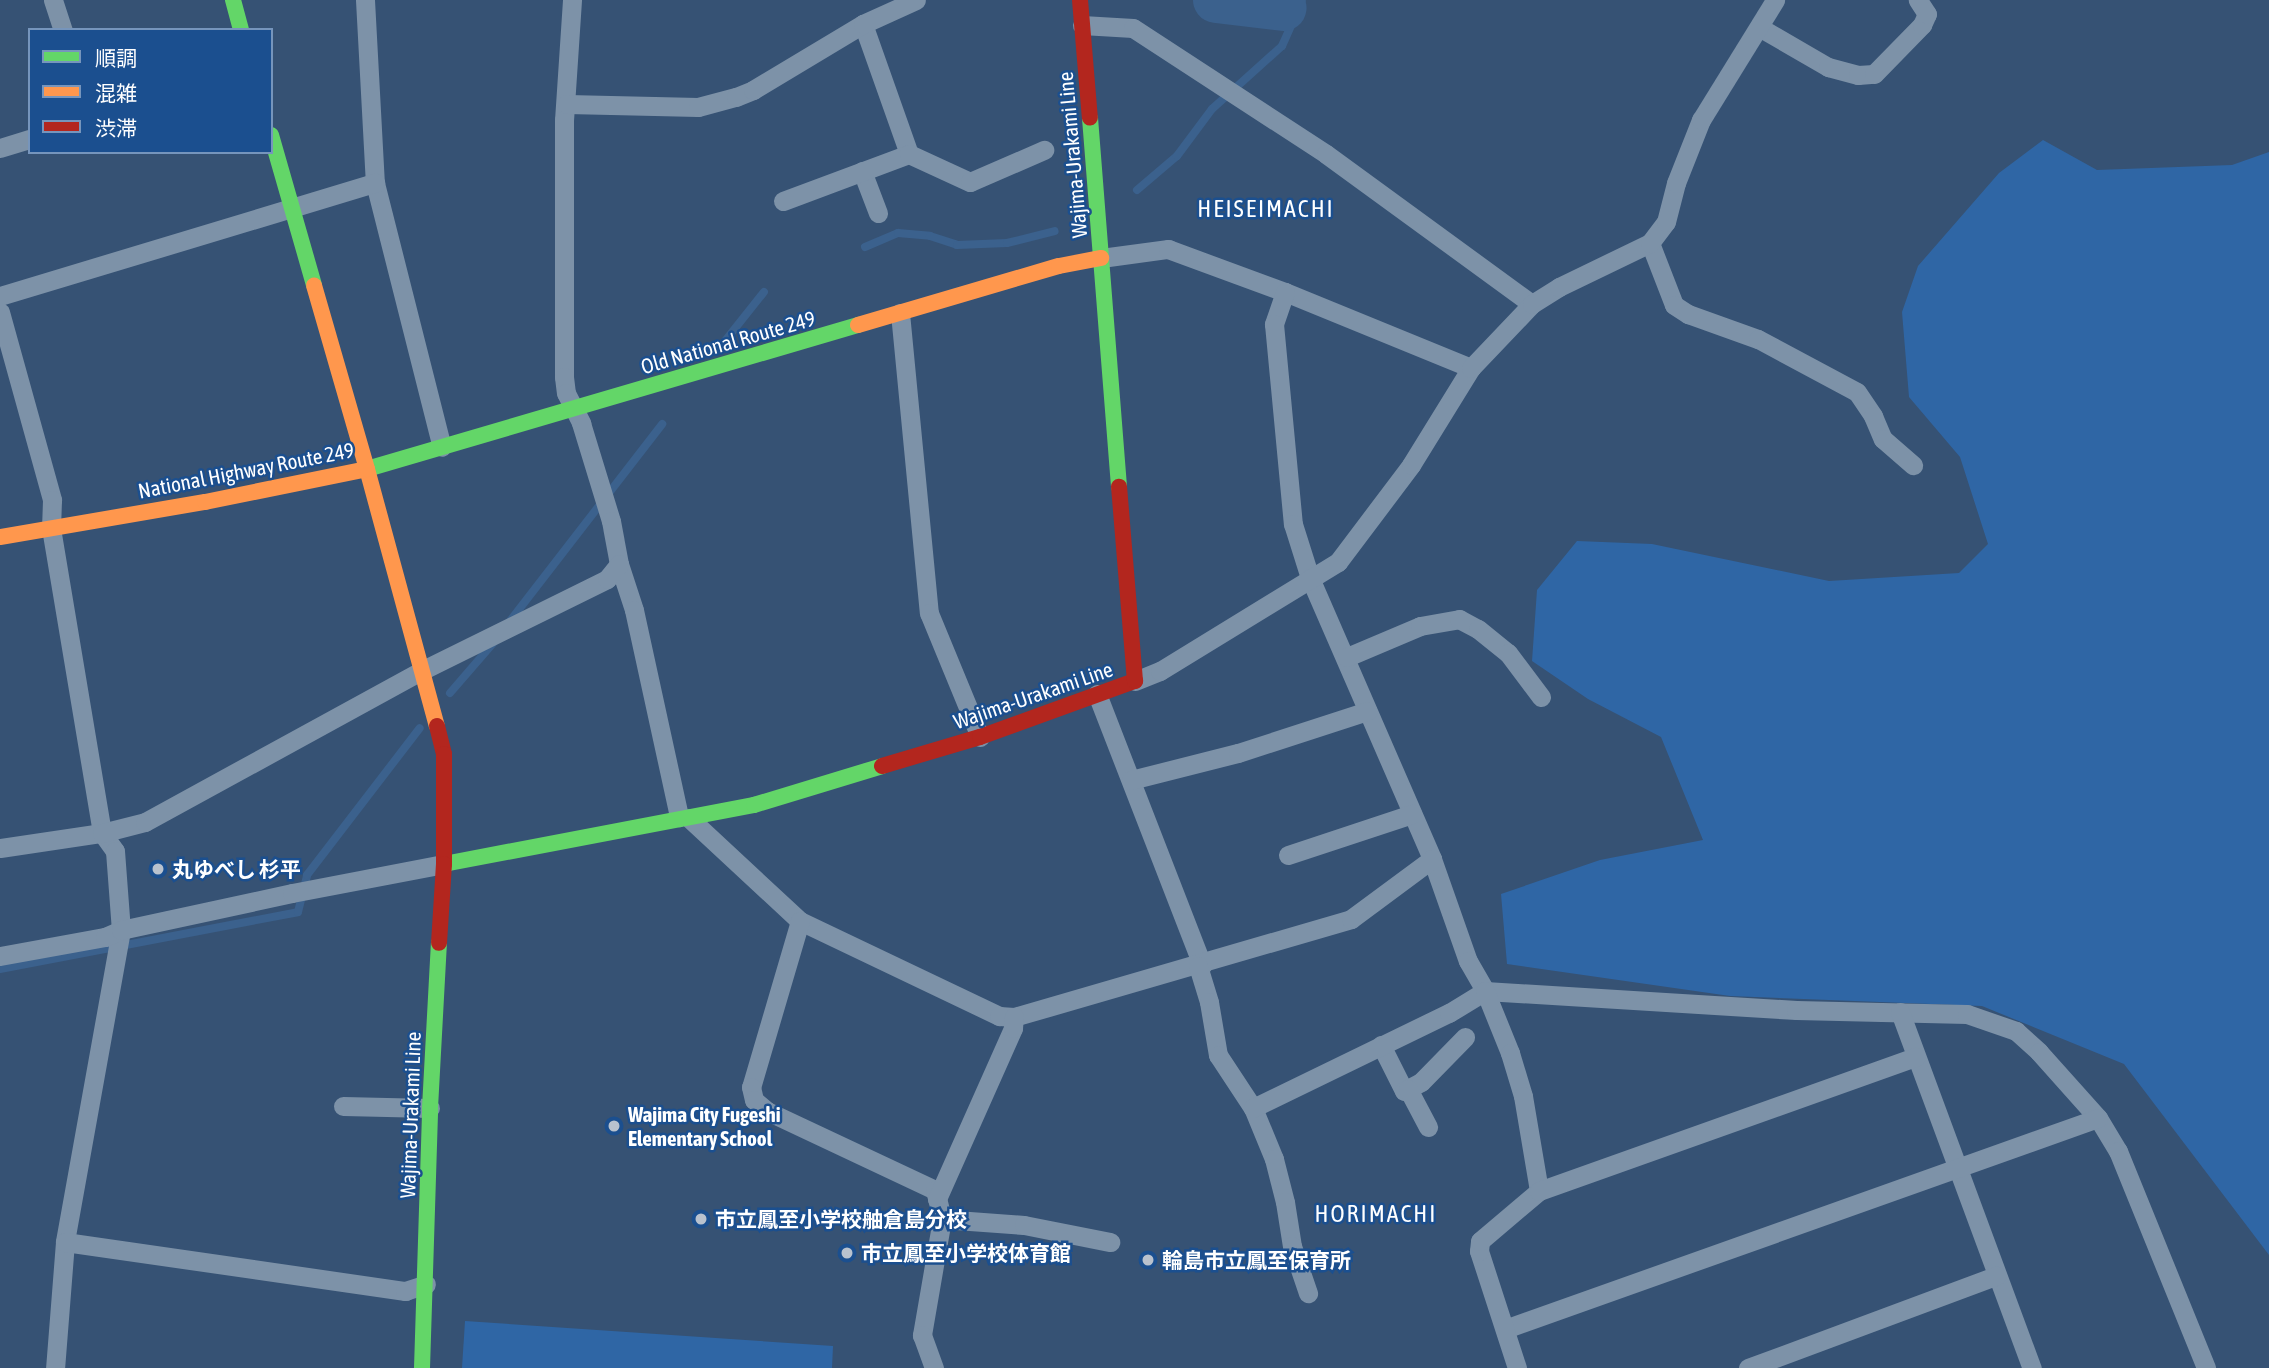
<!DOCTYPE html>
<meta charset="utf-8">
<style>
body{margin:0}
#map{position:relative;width:2269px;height:1368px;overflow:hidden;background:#365274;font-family:"Asap Condensed","Noto Sans JP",sans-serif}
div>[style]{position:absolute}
.green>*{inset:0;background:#2f66a5}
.stream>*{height:8px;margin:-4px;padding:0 4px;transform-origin:4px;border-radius:4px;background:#3b618d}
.river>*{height:46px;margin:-23px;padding:0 23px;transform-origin:23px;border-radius:23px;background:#3b618d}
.street>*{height:19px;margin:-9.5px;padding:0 9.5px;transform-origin:9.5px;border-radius:9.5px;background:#7d92a8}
.fast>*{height:16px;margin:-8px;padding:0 8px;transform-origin:8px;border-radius:8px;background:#63d668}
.slow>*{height:16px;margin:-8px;padding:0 8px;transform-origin:8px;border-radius:8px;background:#ff974d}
.jam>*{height:16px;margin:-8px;padding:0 8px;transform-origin:8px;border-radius:8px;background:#b3261e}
.dots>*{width:19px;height:19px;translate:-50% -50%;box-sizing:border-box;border:4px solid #1b4f8f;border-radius:50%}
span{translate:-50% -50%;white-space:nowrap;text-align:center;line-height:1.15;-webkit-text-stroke:5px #1b4f8f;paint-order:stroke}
.street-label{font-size:21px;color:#fff}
.poi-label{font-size:21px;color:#fff;font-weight:700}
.left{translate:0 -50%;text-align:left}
.quarter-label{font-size:24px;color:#fff;letter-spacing:2px}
.legend{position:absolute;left:28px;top:28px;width:245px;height:126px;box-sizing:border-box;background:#1b4f8f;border:2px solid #7695bc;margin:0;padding:9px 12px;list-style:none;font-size:21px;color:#fff}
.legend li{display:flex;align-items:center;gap:14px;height:35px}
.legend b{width:35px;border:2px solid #7695bc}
</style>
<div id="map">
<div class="green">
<div style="clip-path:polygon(2043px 140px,2097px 170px,2232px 165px,2269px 152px,2269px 1255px,2124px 1064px,1982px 1006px,1730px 996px,1507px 964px,1501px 894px,1600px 860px,1703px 840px,1661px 737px,1588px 699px,1532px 661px,1537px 590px,1577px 541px,1652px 544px,1829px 581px,1959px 573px,1988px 544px,1960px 457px,1909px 397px,1902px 312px,1918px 266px,1999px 173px)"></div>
<div style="clip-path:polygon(465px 1321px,833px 1346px,832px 1368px,462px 1368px)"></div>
</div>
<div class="stream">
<div style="left:1285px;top:7px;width:18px;rotate:-22deg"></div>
<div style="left:1137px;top:190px;width:52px;rotate:-40.4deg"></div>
<div style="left:1177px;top:156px;width:59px;rotate:-53.3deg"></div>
<div style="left:1212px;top:109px;width:94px;rotate:-42deg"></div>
<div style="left:1282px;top:46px;width:27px;rotate:-66deg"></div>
<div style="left:1293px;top:21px;width:16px;rotate:-105deg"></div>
<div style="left:1289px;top:6px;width:5px;rotate:158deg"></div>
<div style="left:865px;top:247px;width:36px;rotate:-23deg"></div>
<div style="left:898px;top:233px;width:32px;rotate:5deg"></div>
<div style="left:930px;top:236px;width:28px;rotate:18deg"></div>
<div style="left:957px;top:245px;width:50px;rotate:-2.3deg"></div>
<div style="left:1007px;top:243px;width:49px;rotate:-14deg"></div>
<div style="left:721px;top:346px;width:69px;rotate:-51.5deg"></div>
<div style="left:510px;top:621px;width:249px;rotate:-52.3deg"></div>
<div style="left:450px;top:693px;width:67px;rotate:-49.2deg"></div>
<div style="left:0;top:969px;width:303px;rotate:-10.8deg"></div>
<div style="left:298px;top:912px;width:38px;rotate:-76deg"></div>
<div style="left:307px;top:875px;width:185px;rotate:-52.5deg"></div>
</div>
<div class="river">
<div style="left:1216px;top:0;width:68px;rotate:6.7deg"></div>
</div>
<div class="street">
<div style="left:53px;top:0;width:32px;rotate:72deg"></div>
<div style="left:365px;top:0;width:183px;rotate:86.9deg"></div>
<div style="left:375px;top:183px;width:272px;rotate:75.8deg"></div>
<div style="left:572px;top:0;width:120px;rotate:93.8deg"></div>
<div style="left:564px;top:120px;width:257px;rotate:90deg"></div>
<div style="left:564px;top:377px;width:16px;rotate:83deg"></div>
<div style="left:566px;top:393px;width:34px;rotate:63deg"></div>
<div style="left:581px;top:423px;width:102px;rotate:73deg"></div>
<div style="left:611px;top:521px;width:44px;rotate:79.5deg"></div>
<div style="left:619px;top:564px;width:48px;rotate:71.9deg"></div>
<div style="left:634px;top:610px;width:212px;rotate:77.7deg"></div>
<div style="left:863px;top:24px;width:138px;rotate:70.5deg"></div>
<div style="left:1082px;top:25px;width:51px;rotate:3.4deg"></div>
<div style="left:1133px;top:28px;width:230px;rotate:33.1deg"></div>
<div style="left:1326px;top:154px;width:255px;rotate:36.1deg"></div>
<div style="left:1759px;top:27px;width:80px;rotate:30.1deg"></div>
<div style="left:1828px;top:67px;width:31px;rotate:15deg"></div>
<div style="left:1858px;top:75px;width:16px;rotate:-4deg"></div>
<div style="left:1874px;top:74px;width:69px;rotate:-45.6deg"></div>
<div style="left:1922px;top:25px;width:12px;rotate:-66deg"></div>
<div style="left:1927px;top:14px;width:17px;rotate:-123deg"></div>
<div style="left:567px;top:104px;width:131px;rotate:1.3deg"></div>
<div style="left:698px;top:107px;width:39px;rotate:-15deg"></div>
<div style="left:736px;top:97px;width:18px;rotate:-22deg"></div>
<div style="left:753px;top:90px;width:128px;rotate:-31deg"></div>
<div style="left:863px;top:24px;width:58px;rotate:-24.4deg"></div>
<div style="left:0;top:148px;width:31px;rotate:-17deg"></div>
<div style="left:862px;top:171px;width:45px;rotate:69.1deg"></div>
<div style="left:783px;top:201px;width:134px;rotate:-20.5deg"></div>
<div style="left:909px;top:154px;width:67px;rotate:24.7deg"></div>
<div style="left:970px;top:182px;width:81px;rotate:-23.4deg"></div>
<div style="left:1650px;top:243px;width:66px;rotate:68.8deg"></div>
<div style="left:1674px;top:305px;width:17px;rotate:33deg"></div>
<div style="left:1688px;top:314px;width:74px;rotate:19.7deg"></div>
<div style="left:1758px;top:339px;width:112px;rotate:28.2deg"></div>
<div style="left:1857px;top:392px;width:29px;rotate:56deg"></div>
<div style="left:1873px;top:416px;width:25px;rotate:67deg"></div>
<div style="left:1883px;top:439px;width:40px;rotate:41deg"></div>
<div style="left:1101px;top:258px;width:68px;rotate:-7.7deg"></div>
<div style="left:1168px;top:249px;width:125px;rotate:20.2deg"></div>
<div style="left:1285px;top:292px;width:201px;rotate:22.2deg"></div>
<div style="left:1285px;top:292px;width:34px;rotate:109deg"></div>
<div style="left:1274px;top:324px;width:201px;rotate:84.6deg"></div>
<div style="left:1293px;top:524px;width:57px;rotate:72.5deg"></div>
<div style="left:1310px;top:578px;width:306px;rotate:66.5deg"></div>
<div style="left:1432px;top:859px;width:108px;rotate:70.6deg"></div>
<div style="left:1468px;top:961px;width:34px;rotate:60deg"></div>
<div style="left:1485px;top:991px;width:312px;rotate:3.5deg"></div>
<div style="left:1796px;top:1010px;width:171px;rotate:1.3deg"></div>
<div style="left:1967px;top:1014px;width:52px;rotate:19.1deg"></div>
<div style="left:2016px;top:1031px;width:31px;rotate:42deg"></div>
<div style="left:2039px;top:1052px;width:89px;rotate:48.2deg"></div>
<div style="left:2098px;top:1118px;width:39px;rotate:59deg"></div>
<div style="left:2118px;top:1151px;width:234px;rotate:67.9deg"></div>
<div style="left:0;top:296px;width:392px;rotate:-16.8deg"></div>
<div style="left:0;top:312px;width:195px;rotate:74.5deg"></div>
<div style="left:52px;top:500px;width:28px;rotate:92deg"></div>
<div style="left:51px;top:528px;width:309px;rotate:80.5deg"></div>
<div style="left:102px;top:833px;width:22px;rotate:54deg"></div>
<div style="left:115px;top:851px;width:79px;rotate:85.7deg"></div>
<div style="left:121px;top:930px;width:317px;rotate:100.2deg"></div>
<div style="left:65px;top:1242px;width:126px;rotate:94.5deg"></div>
<div style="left:900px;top:313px;width:301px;rotate:84.5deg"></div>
<div style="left:929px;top:613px;width:134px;rotate:67.6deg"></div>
<div style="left:1347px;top:657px;width:79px;rotate:-23deg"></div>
<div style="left:1420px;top:626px;width:40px;rotate:-10deg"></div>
<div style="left:1459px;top:619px;width:21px;rotate:28deg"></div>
<div style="left:1478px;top:629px;width:38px;rotate:39deg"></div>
<div style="left:1508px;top:653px;width:55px;rotate:53.1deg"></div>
<div style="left:1135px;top:681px;width:27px;rotate:-22deg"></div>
<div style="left:1160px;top:671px;width:209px;rotate:-31.5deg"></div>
<div style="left:1338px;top:562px;width:121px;rotate:-53deg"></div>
<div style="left:1411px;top:465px;width:114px;rotate:-58.3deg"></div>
<div style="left:1471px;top:368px;width:88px;rotate:-46.4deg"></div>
<div style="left:1532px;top:304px;width:32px;rotate:-32deg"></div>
<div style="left:1559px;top:287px;width:101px;rotate:-25.8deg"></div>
<div style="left:1650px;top:243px;width:26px;rotate:-53deg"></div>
<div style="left:1666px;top:222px;width:40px;rotate:-75.6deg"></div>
<div style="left:1676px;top:183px;width:68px;rotate:-68.4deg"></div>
<div style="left:1701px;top:120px;width:141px;rotate:-58.3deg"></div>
<div style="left:1097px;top:694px;width:291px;rotate:68.8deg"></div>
<div style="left:1131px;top:780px;width:110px;rotate:-14.2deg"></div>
<div style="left:1238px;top:753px;width:136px;rotate:-18deg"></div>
<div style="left:689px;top:818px;width:151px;rotate:42.9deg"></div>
<div style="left:800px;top:921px;width:221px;rotate:25.5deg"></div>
<div style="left:999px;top:1016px;width:15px;rotate:4deg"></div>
<div style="left:1014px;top:1017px;width:351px;rotate:-16.2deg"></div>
<div style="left:1351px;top:919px;width:101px;rotate:-36.5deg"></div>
<div style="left:0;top:848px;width:103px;rotate:-8.4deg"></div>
<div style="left:102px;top:833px;width:44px;rotate:-14.3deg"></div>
<div style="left:145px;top:822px;width:317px;rotate:-28.7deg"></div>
<div style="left:423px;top:670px;width:205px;rotate:-26.3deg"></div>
<div style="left:607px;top:579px;width:19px;rotate:-51deg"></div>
<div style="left:1288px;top:855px;width:131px;rotate:-18.3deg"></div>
<div style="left:800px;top:921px;width:173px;rotate:106.4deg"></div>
<div style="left:751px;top:1087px;width:13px;rotate:77deg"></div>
<div style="left:754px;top:1100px;width:17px;rotate:40deg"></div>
<div style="left:767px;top:1111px;width:186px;rotate:25.2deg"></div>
<div style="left:935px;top:1190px;width:30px;rotate:76deg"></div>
<div style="left:942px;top:1219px;width:118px;rotate:99.8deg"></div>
<div style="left:922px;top:1335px;width:35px;rotate:70deg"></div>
<div style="left:0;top:956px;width:107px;rotate:-10.3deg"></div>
<div style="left:105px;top:937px;width:17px;rotate:-24deg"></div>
<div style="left:121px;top:930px;width:175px;rotate:-12.2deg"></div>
<div style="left:292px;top:893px;width:155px;rotate:-10.8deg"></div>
<div style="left:1198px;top:966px;width:38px;rotate:73deg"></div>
<div style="left:1209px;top:1002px;width:54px;rotate:80.4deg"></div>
<div style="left:1218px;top:1055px;width:64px;rotate:56.6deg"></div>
<div style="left:1253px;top:1108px;width:55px;rotate:67.6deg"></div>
<div style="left:1274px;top:1159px;width:44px;rotate:75.7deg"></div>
<div style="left:1285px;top:1202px;width:45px;rotate:81deg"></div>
<div style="left:1292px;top:1246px;width:50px;rotate:71.2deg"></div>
<div style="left:1900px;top:1012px;width:380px;rotate:69.7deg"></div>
<div style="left:1381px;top:1045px;width:51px;rotate:63.4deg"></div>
<div style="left:1404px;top:1091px;width:19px;rotate:-28deg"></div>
<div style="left:1421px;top:1082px;width:63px;rotate:-45.6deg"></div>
<div style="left:1408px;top:1089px;width:43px;rotate:62.2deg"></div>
<div style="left:343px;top:1106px;width:87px;rotate:1.3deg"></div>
<div style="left:1253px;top:1108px;width:218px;rotate:-25.9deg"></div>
<div style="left:1449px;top:1013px;width:42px;rotate:-31.4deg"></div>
<div style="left:1485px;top:991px;width:67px;rotate:68deg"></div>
<div style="left:1510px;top:1053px;width:45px;rotate:73.2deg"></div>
<div style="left:1523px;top:1096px;width:96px;rotate:80.4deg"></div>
<div style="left:937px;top:1199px;width:187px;rotate:-66deg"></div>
<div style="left:1013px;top:1028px;width:11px;rotate:-85deg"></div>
<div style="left:942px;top:1219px;width:82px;rotate:4.2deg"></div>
<div style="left:1024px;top:1225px;width:88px;rotate:11.2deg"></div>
<div style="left:65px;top:1242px;width:344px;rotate:8.2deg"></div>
<div style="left:405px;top:1291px;width:22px;rotate:-18deg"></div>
<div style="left:1505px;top:1329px;width:629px;rotate:-19.59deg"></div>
<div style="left:1517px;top:1368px;width:123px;rotate:-108deg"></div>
<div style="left:1479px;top:1251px;width:10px;rotate:-84deg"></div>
<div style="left:1480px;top:1241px;width:77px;rotate:-40.3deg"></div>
<div style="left:1539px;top:1191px;width:400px;rotate:-19.6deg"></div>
<div style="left:1748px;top:1368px;width:265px;rotate:-20.4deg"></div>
</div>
<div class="fast">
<div style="left:233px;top:0;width:31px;rotate:75deg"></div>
<div style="left:1090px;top:118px;width:370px;rotate:85.5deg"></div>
<div style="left:271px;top:135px;width:156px;rotate:74deg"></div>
<div style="left:367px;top:469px;width:512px;rotate:-16.35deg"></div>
<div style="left:444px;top:864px;width:316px;rotate:-10.8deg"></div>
<div style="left:754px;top:805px;width:134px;rotate:-16.9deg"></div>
<div style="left:422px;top:1368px;width:260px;rotate:-88.2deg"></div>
<div style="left:430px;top:1108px;width:165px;rotate:-86.9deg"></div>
</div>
<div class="slow">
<div style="left:858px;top:325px;width:209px;rotate:-16.4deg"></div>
<div style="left:1059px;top:266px;width:43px;rotate:-10.8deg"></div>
<div style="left:367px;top:469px;width:266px;rotate:74.8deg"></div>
<div style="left:0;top:537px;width:208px;rotate:-9.7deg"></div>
<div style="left:205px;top:502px;width:165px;rotate:-11.5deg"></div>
<div style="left:367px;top:469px;width:191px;rotate:-106.1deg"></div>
</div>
<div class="jam">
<div style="left:1080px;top:0;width:118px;rotate:85.2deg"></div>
<div style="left:437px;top:726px;width:29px;rotate:76deg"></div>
<div style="left:444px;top:754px;width:110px;rotate:90deg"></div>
<div style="left:444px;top:864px;width:79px;rotate:93.6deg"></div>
<div style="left:882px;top:766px;width:102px;rotate:-16.5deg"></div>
<div style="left:980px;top:737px;width:165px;rotate:-19.9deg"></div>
<div style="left:1135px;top:681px;width:195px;rotate:-94.7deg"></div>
</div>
<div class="dots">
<div style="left:158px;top:869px;background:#b9c2ce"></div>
<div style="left:614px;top:1126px;background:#b9c2ce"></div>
<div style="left:701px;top:1219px;background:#b9c2ce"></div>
<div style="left:847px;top:1253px;background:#b9c2ce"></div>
<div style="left:1148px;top:1260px;background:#b9c2ce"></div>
</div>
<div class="street-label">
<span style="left:1072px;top:155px;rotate:-95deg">Wajima-Urakami Line</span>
<span style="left:728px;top:342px;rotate:-16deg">Old National Route 249</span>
<span style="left:246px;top:470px;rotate:-11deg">National Highway Route 249</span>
<span style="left:1033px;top:695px;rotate:-19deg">Wajima-Urakami Line</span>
<span style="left:410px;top:1115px;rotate:-88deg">Wajima-Urakami Line</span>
</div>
<div class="poi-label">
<span class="left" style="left:172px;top:869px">丸ゆべし 杉平</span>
<span class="left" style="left:628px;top:1126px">Wajima City Fugeshi<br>Elementary School</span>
<span class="left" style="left:715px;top:1219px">市立鳳至小学校舳倉島分校</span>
<span class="left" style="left:861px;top:1253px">市立鳳至小学校体育館</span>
<span class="left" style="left:1162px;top:1260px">輪島市立鳳至保育所</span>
</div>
<div class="quarter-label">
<span style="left:1266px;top:209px">HEISEIMACHI</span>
<span style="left:1376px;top:1214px">HORIMACHI</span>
</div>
<ul class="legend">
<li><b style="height:9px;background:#63d668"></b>順調</li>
<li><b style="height:9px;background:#ff974d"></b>混雑</li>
<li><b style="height:9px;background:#b3261e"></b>渋滞</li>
</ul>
</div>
